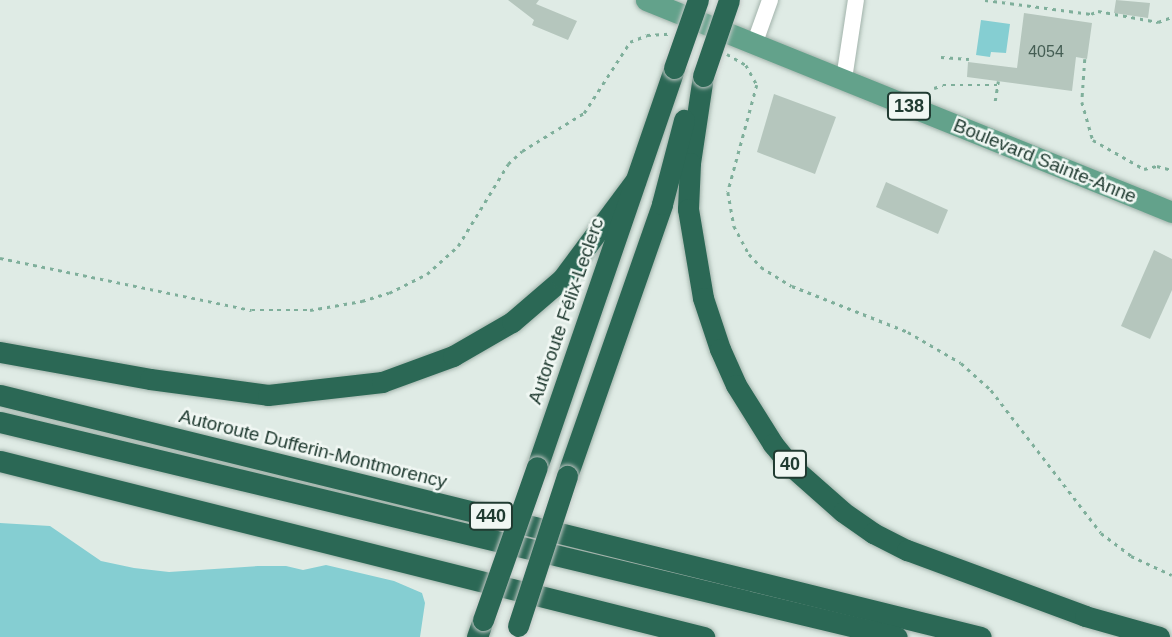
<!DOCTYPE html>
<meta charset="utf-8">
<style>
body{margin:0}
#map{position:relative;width:1172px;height:637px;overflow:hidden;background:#dfebe5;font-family:Arial,sans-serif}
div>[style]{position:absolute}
.water>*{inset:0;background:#85ced2}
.building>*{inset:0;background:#b5c6bd}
.path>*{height:2.5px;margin-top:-1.25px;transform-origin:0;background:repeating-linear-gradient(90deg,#7faf9b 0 3.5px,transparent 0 8.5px)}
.roads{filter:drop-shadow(0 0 2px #a2b3ab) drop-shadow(0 0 2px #a2b3ab)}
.minor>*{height:16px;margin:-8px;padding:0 8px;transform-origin:8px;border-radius:8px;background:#fff}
.major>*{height:21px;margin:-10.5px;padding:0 10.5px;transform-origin:10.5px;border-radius:10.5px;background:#63a28b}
.highway>*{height:21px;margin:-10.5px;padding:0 10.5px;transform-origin:10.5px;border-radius:10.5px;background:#2b6855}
.bridges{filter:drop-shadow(0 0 2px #c1c8c5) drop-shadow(0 0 2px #c1c8c5)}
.highway-bridge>*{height:21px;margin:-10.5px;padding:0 10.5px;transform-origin:10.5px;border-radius:10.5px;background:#2b6855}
span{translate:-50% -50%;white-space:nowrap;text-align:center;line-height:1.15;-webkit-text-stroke:5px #f0f7f3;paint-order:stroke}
.number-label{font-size:16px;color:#455e54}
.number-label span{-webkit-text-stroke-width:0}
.shield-label span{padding:2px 5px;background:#f0f7f3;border:2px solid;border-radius:5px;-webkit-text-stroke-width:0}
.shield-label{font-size:18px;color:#203b31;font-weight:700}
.street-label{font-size:19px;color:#203b31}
</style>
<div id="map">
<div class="water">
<div style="clip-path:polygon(981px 20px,1010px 24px,1006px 53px,991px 52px,990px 57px,976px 55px)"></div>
<div style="clip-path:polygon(0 523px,50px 526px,101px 561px,134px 568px,169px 572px,258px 566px,286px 566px,303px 570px,326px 565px,394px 581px,422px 593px,425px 603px,420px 637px,0 637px)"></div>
</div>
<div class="building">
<div style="clip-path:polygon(508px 0,539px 0,536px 4px,577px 21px,568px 40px,532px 25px,534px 20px)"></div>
<div style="clip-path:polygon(1116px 0,1150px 3px,1148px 18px,1114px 13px)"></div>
<div style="clip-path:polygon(1024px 13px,1092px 23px,1087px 59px,1076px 57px,1072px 91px,967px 77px,968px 62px,1017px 68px)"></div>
<div style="clip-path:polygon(774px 94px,836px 117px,815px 174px,757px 152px)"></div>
<div style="clip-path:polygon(886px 182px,948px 210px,938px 234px,876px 207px)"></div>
<div style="clip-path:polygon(1154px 250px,1172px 259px,1172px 290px,1150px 339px,1121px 326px)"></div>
</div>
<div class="path">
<div style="left:985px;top:0;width:107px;rotate:7.5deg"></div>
<div style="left:1091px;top:14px;width:8px;rotate:-23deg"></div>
<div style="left:1098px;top:11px;width:61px;rotate:10.4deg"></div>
<div style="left:1158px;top:22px;width:15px;rotate:-20deg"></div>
<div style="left:727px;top:54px;width:22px;rotate:30deg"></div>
<div style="left:746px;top:65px;width:23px;rotate:61deg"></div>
<div style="left:757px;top:85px;width:111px;rotate:105.2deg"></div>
<div style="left:728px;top:192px;width:35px;rotate:80deg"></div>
<div style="left:734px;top:226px;width:32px;rotate:62deg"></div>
<div style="left:749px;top:254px;width:18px;rotate:47deg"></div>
<div style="left:761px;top:267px;width:36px;rotate:32deg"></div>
<div style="left:792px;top:286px;width:125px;rotate:21.6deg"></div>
<div style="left:908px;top:332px;width:61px;rotate:30.3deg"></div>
<div style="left:961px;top:363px;width:40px;rotate:42deg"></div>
<div style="left:991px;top:390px;width:180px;rotate:52.4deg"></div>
<div style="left:1101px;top:533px;width:38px;rotate:37deg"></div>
<div style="left:1131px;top:556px;width:45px;rotate:24.9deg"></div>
<div style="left:941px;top:57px;width:28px;rotate:4deg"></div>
<div style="left:1085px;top:59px;width:43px;rotate:94deg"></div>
<div style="left:1082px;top:102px;width:40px;rotate:74deg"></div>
<div style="left:1093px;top:140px;width:59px;rotate:29.6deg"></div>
<div style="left:1144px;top:169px;width:13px;rotate:-13deg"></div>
<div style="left:1157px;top:166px;width:16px;rotate:15deg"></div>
<div style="left:934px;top:88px;width:9px;rotate:-18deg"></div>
<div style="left:943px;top:85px;width:54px"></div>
<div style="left:995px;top:101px;width:20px;rotate:-81deg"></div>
<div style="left:0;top:258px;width:257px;rotate:11.7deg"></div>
<div style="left:252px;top:310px;width:58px"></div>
<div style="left:310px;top:310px;width:53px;rotate:-9.8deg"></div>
<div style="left:362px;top:301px;width:28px;rotate:-17deg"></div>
<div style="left:389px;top:293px;width:42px;rotate:-26.6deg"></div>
<div style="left:427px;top:274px;width:42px;rotate:-42.1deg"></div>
<div style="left:458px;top:246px;width:96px;rotate:-58.6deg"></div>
<div style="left:508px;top:164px;width:19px;rotate:-43deg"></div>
<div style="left:522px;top:151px;width:73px;rotate:-31.5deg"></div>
<div style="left:584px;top:113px;width:85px;rotate:-57.1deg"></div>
<div style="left:630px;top:42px;width:18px;rotate:-22deg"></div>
<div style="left:647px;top:35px;width:22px;rotate:-3deg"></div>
</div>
<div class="roads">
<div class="minor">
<div style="left:755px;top:42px;width:45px;rotate:-70.3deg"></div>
<div style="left:844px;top:79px;width:80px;rotate:-81.4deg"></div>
</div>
<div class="major">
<div style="left:646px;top:0;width:567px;rotate:21.95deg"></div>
</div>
<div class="highway">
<div style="left:703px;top:76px;width:88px;rotate:98.5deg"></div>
<div style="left:690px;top:163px;width:46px;rotate:92.5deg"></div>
<div style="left:688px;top:209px;width:90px;rotate:80.4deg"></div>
<div style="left:703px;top:298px;width:54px;rotate:71.6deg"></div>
<div style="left:720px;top:349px;width:39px;rotate:66deg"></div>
<div style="left:736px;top:385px;width:70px;rotate:57.9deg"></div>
<div style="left:773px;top:444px;width:28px;rotate:51deg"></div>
<div style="left:791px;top:466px;width:69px;rotate:41.5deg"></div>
<div style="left:843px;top:512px;width:37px;rotate:35deg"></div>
<div style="left:873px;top:533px;width:38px;rotate:27deg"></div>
<div style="left:907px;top:550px;width:190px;rotate:20.3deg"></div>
<div style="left:1085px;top:616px;width:77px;rotate:15.8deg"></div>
<div style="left:0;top:352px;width:152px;rotate:10.2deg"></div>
<div style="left:150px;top:379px;width:119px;rotate:7.7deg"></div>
<div style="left:268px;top:395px;width:115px;rotate:-6.5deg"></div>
<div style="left:382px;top:382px;width:76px;rotate:-20.1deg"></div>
<div style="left:453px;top:356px;width:68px;rotate:-30deg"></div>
<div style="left:512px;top:322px;width:66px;rotate:-40.7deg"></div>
<div style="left:562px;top:279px;width:122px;rotate:-53.3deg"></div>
<div style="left:0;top:395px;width:1010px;rotate:13.86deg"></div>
<div style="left:0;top:422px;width:922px;rotate:13.48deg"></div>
<div style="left:0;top:461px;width:726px;rotate:14.04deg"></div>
<div style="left:537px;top:467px;width:422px;rotate:-71deg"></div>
<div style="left:567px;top:476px;width:288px;rotate:-70.7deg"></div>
<div style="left:662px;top:204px;width:87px;rotate:-75.3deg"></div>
<div style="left:477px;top:637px;width:18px;rotate:-71deg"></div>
</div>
</div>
<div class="bridges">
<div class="highway-bridge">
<div style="left:674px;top:68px;width:72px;rotate:-70.6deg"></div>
<div style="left:703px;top:76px;width:80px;rotate:-71.1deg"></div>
<div style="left:483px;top:620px;width:162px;rotate:-70.6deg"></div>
<div style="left:518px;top:626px;width:158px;rotate:-71.9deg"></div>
</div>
</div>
<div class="number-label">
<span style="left:1046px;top:52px">4054</span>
</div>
<div class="shield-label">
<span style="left:909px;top:106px">138</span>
<span style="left:790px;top:464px">40</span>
<span style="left:491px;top:516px">440</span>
</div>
<div class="street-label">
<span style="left:1045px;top:161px;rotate:22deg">Boulevard Sainte-Anne</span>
<span style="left:566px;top:311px;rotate:-71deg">Autoroute Félix-Leclerc</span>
<span style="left:313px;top:449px;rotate:14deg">Autoroute Dufferin-Montmorency</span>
</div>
</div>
